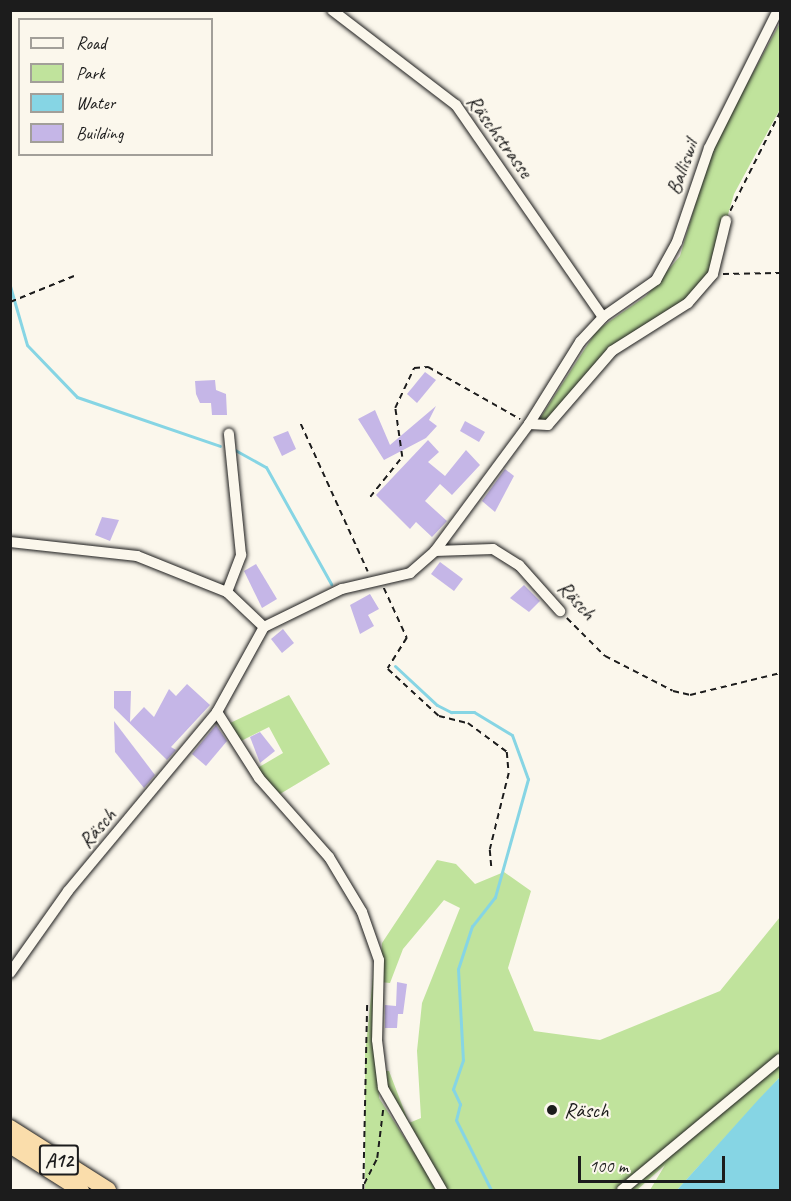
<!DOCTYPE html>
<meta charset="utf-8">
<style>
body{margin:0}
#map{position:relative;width:791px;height:1201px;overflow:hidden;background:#fbf7ec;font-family:Caveat,sans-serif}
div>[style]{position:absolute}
.green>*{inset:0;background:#c0e39c}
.water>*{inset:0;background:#86d5e4}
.stream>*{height:3px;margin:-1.5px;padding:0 1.5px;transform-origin:1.5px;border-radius:1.5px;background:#86d5e4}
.building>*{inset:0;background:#c5b6e7}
.path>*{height:1.5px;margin-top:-0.75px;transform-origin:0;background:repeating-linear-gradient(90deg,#1c1c1c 0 6px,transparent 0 10.5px)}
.roads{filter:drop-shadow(0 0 2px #1c1c1c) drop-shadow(0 0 2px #1c1c1c)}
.minor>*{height:10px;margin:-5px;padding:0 5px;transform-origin:5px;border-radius:5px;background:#fbf7ec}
.highway>*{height:16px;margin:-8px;padding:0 8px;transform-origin:8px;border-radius:8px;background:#faddab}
.dots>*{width:16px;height:16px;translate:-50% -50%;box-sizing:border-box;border:3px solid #fbf7ec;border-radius:50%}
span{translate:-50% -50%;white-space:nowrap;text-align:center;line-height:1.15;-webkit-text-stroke:4.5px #fbf7ec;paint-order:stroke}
.shield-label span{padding:2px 4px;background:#fbf7ec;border:2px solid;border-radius:4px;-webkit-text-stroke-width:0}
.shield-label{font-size:20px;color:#1c1c1c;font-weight:700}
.street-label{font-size:21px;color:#1c1c1c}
.poi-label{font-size:21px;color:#1c1c1c}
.left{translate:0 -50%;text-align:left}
.frame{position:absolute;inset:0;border:12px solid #1c1c1c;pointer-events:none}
.legend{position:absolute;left:18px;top:18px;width:195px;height:138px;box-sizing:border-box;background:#fbf7ec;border:2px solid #a29f99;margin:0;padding:8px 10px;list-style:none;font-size:18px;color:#1c1c1c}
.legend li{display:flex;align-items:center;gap:12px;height:30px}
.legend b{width:30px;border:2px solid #a29f99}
.scale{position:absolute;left:578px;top:1156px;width:147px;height:27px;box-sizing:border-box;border:3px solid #1c1c1c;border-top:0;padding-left:8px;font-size:18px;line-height:21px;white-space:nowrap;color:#1c1c1c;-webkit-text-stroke:4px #fbf7ec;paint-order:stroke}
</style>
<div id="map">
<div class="green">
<div style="clip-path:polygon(780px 23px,780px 109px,734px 194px,712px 270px,680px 308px,626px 338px,549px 420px,539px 420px,597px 330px,646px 296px,680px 256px,712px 148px)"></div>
<div style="clip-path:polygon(289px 695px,330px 764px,275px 797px,254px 770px,283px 753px,269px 727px,239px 742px,228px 724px)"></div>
<div style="clip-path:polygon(437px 860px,456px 864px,475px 884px,504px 872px,531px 891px,508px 968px,534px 1031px,600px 1040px,720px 991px,780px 917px,780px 1053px,615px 1190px,447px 1190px,387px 1088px,383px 1071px,389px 1071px,409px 1123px,421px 1118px,417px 1051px,422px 1003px,460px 908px,444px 900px,403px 949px,390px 983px,380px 982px,382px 943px)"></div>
<div style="clip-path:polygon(375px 958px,379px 1098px,438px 1190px,365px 1190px,365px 1054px)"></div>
<div style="clip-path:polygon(780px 1064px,780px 1077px,677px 1190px,650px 1190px,665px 1165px,637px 1190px,627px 1190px)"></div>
</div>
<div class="water">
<div style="clip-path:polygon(780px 1077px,780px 1190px,677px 1190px,758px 1100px)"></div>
</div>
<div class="stream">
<div style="left:10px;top:286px;width:61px;rotate:73.9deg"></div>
<div style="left:27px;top:345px;width:72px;rotate:46.1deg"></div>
<div style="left:77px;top:397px;width:151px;rotate:18.9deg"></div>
<div style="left:235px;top:450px;width:35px;rotate:29deg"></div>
<div style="left:266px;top:467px;width:134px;rotate:60.9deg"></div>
<div style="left:395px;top:666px;width:57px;rotate:42.9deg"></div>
<div style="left:437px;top:705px;width:16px;rotate:27deg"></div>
<div style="left:451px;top:712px;width:23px"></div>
<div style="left:474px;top:712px;width:44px;rotate:31.2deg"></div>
<div style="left:512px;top:735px;width:47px;rotate:70deg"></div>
<div style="left:528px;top:779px;width:123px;rotate:105.6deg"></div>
<div style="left:495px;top:897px;width:37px;rotate:128deg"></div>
<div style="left:472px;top:926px;width:45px;rotate:108deg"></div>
<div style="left:458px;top:969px;width:91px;rotate:86.9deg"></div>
<div style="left:463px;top:1060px;width:31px;rotate:109deg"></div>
<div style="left:453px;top:1089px;width:17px;rotate:65deg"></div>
<div style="left:460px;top:1104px;width:16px;rotate:104deg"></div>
<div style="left:456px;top:1120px;width:78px;rotate:63.4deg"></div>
</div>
<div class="building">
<div style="clip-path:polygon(425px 372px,436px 380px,417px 403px,407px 394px)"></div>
<div style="clip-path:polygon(215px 380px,216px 390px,226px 394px,227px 415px,212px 415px,211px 403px,200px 403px,196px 394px,195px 381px)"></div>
<div style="clip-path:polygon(436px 406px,429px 420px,437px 426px,426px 438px,384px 460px,358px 419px,375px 410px,390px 445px)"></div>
<div style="clip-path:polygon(465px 421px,485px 432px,479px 442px,460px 431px)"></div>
<div style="clip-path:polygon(288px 431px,296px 449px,282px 456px,273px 437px)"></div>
<div style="clip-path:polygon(428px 440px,439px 452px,428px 462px,445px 476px,466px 450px,480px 465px,452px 495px,440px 484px,425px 501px,447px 521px,432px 537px,416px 522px,410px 529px,376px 495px)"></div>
<div style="clip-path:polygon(505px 469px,514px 476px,495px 512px,482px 501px)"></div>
<div style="clip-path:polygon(102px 517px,119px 520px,110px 541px,95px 535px)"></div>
<div style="clip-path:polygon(440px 562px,463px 579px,454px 591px,431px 574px)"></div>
<div style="clip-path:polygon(256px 564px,277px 599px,262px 608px,244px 571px)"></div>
<div style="clip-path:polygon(524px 585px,540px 601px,529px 612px,510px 598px)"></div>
<div style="clip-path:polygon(370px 594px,379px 609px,368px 615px,374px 626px,360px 634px,350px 605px)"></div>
<div style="clip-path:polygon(283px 629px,294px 643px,282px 653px,271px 639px)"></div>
<div style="clip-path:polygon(187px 684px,210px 705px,171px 747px,176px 750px,167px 760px,114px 708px,114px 691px,131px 691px,130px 722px,144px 707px,154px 717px,169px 689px,176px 696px)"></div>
<div style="clip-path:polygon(114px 721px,155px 775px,144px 788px,115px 752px)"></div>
<div style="clip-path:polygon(216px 725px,227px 741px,206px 766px,192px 754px)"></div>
<div style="clip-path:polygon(260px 732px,275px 751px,260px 763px,250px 737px)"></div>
<div style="clip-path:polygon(397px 982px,407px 984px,403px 1014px,398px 1014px,397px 1028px,385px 1028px,385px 1005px,396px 1006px)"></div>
</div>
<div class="path">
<div style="left:730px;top:211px;width:111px;rotate:-63.2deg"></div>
<div style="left:723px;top:274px;width:57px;rotate:-1deg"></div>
<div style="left:10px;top:302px;width:69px;rotate:-22.1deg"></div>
<div style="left:301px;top:424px;width:162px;rotate:65.6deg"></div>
<div style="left:370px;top:497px;width:51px;rotate:-51.3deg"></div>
<div style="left:402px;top:457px;width:49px;rotate:-98.1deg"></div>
<div style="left:395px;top:408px;width:44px;rotate:-64.6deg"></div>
<div style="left:414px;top:368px;width:14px;rotate:-4deg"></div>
<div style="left:428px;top:367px;width:106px;rotate:29.5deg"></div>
<div style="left:384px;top:588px;width:55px;rotate:65.3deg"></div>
<div style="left:407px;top:638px;width:36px;rotate:122deg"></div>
<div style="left:388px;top:669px;width:69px;rotate:42.7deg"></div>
<div style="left:439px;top:716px;width:30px;rotate:14deg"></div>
<div style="left:468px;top:723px;width:49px;rotate:36.6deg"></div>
<div style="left:507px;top:752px;width:21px;rotate:85deg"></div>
<div style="left:509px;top:773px;width:79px;rotate:103.9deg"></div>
<div style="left:490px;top:850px;width:21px;rotate:85deg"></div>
<div style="left:567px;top:618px;width:54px;rotate:45deg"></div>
<div style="left:605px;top:656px;width:76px;rotate:27.2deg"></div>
<div style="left:673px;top:691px;width:17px;rotate:13deg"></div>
<div style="left:690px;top:695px;width:93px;rotate:-13.7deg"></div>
<div style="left:364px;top:1184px;width:29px;rotate:-63deg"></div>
<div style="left:377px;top:1158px;width:49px;rotate:-83deg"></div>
<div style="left:363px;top:1190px;width:187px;rotate:-88.8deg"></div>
</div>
<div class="roads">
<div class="minor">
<div style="left:332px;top:10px;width:156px;rotate:37.5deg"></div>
<div style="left:456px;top:105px;width:258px;rotate:55.3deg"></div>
<div style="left:529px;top:424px;width:19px;rotate:3deg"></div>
<div style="left:548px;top:425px;width:98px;rotate:-49.1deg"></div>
<div style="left:612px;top:351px;width:90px;rotate:-32.3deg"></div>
<div style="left:688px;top:303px;width:38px;rotate:-49deg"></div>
<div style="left:713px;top:274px;width:55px;rotate:-76.2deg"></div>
<div style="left:10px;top:542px;width:128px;rotate:6.3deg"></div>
<div style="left:137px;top:556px;width:97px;rotate:21.8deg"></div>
<div style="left:227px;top:592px;width:51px;rotate:43.4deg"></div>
<div style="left:435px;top:551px;width:58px;rotate:-2deg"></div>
<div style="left:493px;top:549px;width:31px;rotate:32deg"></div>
<div style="left:519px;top:565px;width:62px;rotate:48.3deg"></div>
<div style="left:227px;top:592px;width:40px;rotate:-69deg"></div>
<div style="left:241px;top:555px;width:122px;rotate:-95.7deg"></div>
<div style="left:217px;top:712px;width:78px;rotate:57.5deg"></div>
<div style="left:259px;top:778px;width:106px;rotate:48.5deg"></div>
<div style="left:329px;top:857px;width:64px;rotate:59deg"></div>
<div style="left:362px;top:912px;width:51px;rotate:70.5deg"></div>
<div style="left:379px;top:960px;width:80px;rotate:91.4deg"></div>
<div style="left:377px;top:1040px;width:48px;rotate:82.9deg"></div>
<div style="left:383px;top:1088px;width:118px;rotate:60deg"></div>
<div style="left:10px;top:973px;width:100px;rotate:-54.7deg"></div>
<div style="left:68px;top:891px;width:233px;rotate:-50.2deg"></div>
<div style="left:217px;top:712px;width:97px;rotate:-61.1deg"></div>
<div style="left:264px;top:627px;width:87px;rotate:-26deg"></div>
<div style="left:342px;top:589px;width:70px;rotate:-13.2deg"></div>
<div style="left:410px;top:573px;width:33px;rotate:-41deg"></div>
<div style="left:435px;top:551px;width:158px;rotate:-53.5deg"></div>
<div style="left:529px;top:424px;width:97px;rotate:-58.1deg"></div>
<div style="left:580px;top:342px;width:34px;rotate:-47deg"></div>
<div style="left:603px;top:317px;width:65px;rotate:-34.9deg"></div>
<div style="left:656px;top:280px;width:43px;rotate:-61.1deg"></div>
<div style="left:677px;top:242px;width:99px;rotate:-71.2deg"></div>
<div style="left:709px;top:148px;width:154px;rotate:-63.4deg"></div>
<div style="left:622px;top:1190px;width:205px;rotate:-39.7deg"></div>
</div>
<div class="highway">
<div style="left:10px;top:1128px;width:116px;rotate:32.3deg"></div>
<div style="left:10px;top:1145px;width:84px;rotate:32.4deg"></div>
</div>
</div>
<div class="dots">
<div style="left:552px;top:1110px;background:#1c1c1c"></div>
</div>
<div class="shield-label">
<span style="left:59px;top:1160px">A12</span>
</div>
<div class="street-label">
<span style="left:500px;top:136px;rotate:54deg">Räschstrasse</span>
<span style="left:682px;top:167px;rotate:-70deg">Balliswil</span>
<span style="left:577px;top:600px;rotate:47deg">Räsch</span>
<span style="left:97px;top:828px;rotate:-49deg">Räsch</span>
</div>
<div class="poi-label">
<span class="left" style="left:564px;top:1110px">Räsch</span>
</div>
<div class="frame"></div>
<ul class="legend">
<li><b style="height:8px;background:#fbf7ec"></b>Road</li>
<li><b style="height:16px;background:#c0e39c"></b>Park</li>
<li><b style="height:16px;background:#86d5e4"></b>Water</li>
<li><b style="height:16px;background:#c5b6e7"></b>Building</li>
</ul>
<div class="scale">100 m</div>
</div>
